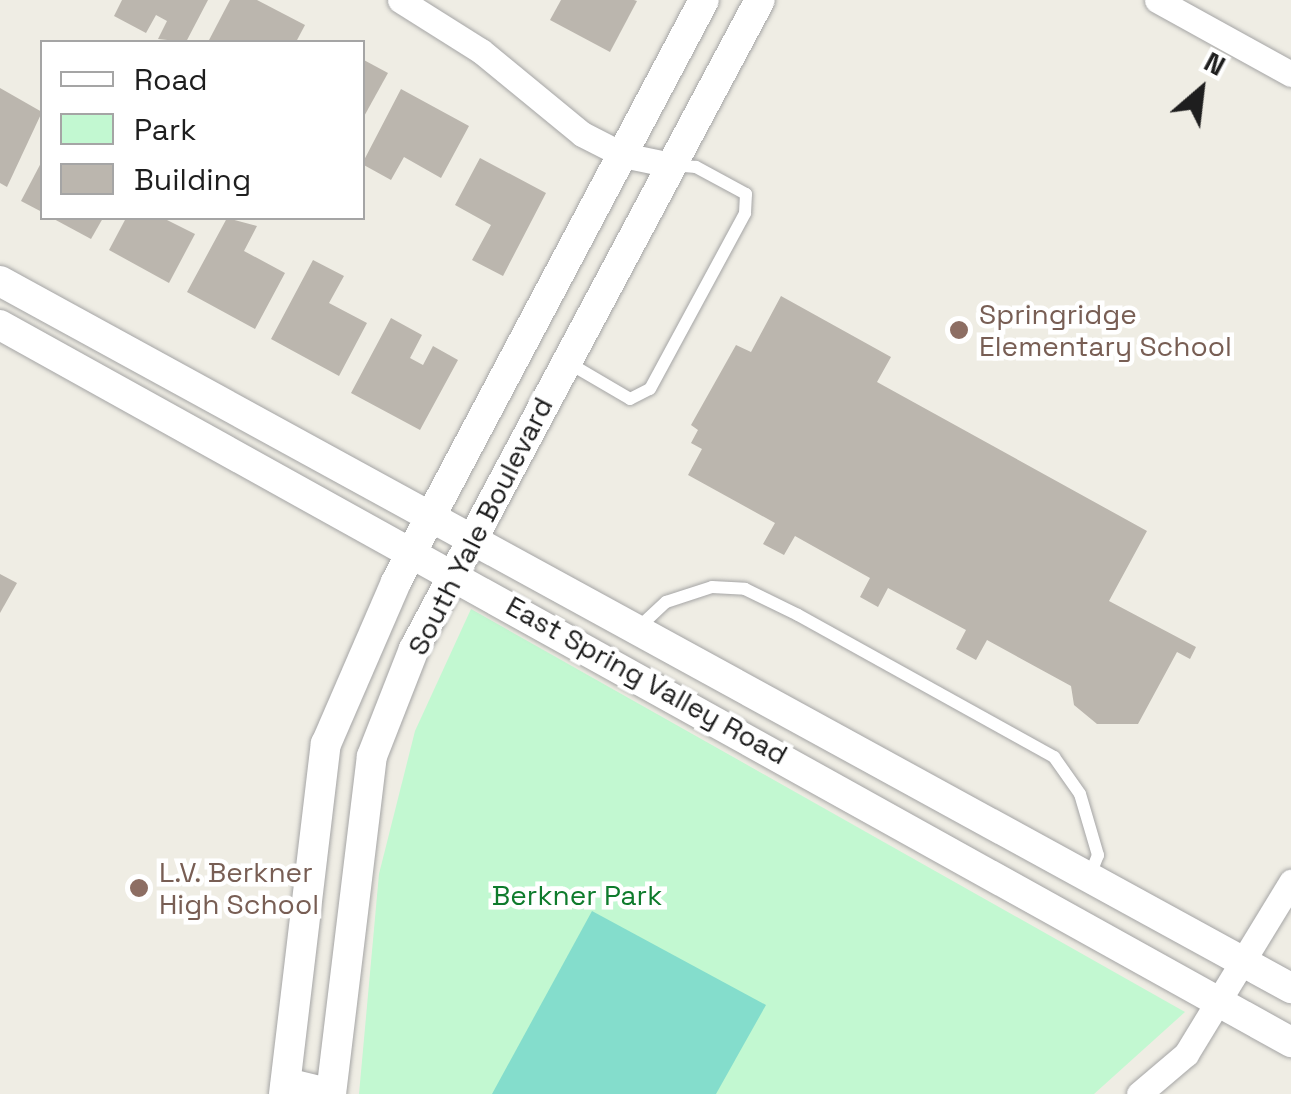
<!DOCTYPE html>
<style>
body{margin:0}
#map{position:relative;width:1291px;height:1094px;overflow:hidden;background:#efede4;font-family:"Space Grotesk",sans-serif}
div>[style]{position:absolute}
.park>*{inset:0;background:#c2f8d1}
.pitch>*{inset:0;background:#84ddcc}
.building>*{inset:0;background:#bbb6ae}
.roads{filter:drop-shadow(0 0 2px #a5a5a5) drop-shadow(0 0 2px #a5a5a5)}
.service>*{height:12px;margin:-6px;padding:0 6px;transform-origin:6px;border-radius:6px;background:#fff}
.minor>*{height:25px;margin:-12.5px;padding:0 12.5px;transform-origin:12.5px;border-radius:12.5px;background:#fff}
.tertiary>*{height:30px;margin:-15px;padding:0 15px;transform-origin:15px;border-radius:15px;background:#fff}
.dots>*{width:28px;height:28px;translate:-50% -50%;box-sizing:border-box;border:5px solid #fff;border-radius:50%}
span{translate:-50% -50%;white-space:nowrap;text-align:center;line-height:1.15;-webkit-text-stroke:9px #fff;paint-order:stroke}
.education-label{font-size:28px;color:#785e54}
.left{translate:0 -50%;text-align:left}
.street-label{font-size:28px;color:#1e1e1e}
.park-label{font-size:28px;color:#0e7b2c}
.legend{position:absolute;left:40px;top:40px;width:325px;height:180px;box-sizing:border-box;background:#fff;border:2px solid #a5a5a5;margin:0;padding:12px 18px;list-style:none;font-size:30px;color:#1e1e1e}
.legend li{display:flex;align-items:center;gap:20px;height:50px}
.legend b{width:50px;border:2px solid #a5a5a5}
.north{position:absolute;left:1151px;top:40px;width:100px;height:100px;-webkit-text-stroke:8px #fff;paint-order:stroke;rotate:28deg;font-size:28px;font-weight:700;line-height:40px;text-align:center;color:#1e1e1e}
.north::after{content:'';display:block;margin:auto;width:35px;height:45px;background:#1e1e1e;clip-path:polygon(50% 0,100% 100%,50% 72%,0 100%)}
</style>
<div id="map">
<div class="park">
<div style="clip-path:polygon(471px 609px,1185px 1012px,1094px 1094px,359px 1094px,379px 874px,415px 731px)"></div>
</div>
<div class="pitch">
<div style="clip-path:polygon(592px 911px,766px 1005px,716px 1094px,492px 1094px)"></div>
</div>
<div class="building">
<div style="clip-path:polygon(122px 0,208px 0,186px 42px,158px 39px,167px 21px,156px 15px,146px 33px,114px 16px)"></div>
<div style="clip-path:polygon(230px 0,257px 0,305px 25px,296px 42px,208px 42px)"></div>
<div style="clip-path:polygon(561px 0,634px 0,637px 1px,610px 52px,550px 20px)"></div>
<div style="clip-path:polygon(362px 59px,388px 73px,362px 120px)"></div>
<div style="clip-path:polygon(0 88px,42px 112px,7px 187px,0 183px)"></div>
<div style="clip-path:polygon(401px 89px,469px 126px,441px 178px,404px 157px,391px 180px,362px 164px)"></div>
<div style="clip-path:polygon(480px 158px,546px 193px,503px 276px,472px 260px,491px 225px,455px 205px)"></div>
<div style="clip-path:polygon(42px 161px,42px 212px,21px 201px)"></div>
<div style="clip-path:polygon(52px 218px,103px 218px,91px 239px)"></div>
<div style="clip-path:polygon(126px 218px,163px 218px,195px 234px,169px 283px,109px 250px)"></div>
<div style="clip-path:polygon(227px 218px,257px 226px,244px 251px,285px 273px,255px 329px,187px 292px)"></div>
<div style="clip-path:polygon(313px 260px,344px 276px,329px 303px,367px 323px,339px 376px,271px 339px)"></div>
<div style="clip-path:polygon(781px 296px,891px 357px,877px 382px,1147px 531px,1109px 601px,1196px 647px,1190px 659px,1177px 652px,1138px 724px,1097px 724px,1074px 705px,1071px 686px,987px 640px,976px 660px,956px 649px,966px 630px,888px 588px,878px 607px,860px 597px,870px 578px,795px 536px,784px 555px,763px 544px,775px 523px,688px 475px,702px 449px,691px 443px,698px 430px,691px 425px,736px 345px,751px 352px)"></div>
<div style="clip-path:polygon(391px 318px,422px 335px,410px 358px,423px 365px,433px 346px,458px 360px,420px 430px,351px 393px)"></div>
<div style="clip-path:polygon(0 574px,17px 583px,0 613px)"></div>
</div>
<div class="roads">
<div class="service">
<div style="left:567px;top:362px;width:73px;rotate:30.4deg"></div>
<div style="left:630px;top:399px;width:22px;rotate:-27deg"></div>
<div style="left:650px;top:389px;width:200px;rotate:-61.6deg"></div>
<div style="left:745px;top:213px;width:19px;rotate:-87deg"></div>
<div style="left:746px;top:194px;width:57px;rotate:-151.6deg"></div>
<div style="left:696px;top:167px;width:24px;rotate:-175deg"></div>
<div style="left:637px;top:629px;width:40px;rotate:-43deg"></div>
<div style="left:666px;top:602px;width:48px;rotate:-18.1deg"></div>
<div style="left:712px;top:587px;width:33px;rotate:3deg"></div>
<div style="left:745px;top:589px;width:59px;rotate:26.1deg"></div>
<div style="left:798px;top:615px;width:293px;rotate:29deg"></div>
<div style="left:1054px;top:757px;width:45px;rotate:54.9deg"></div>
<div style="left:1080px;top:794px;width:64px;rotate:73.6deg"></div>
<div style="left:1098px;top:855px;width:22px;rotate:112deg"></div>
</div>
<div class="minor">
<div style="left:400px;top:0;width:96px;rotate:32.2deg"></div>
<div style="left:481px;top:51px;width:131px;rotate:39.4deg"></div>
<div style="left:582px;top:134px;width:46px;rotate:27.1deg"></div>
<div style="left:623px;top:155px;width:49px;rotate:11.8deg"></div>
<div style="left:1157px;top:0;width:153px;rotate:28.9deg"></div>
<div style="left:1139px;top:1094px;width:62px;rotate:-40.4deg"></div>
<div style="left:1186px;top:1054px;width:202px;rotate:-58.6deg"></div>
</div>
<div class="tertiary">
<div style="left:0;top:281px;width:1472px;rotate:28.71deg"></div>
<div style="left:0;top:325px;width:1477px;rotate:29.05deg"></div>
<div style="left:286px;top:1083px;width:46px;rotate:13.7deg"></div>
<div style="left:331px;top:1094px;width:340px;rotate:-83.1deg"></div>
<div style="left:372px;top:756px;width:115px;rotate:-68.6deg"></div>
<div style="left:414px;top:649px;width:735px;rotate:-61.94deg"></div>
<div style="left:284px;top:1094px;width:353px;rotate:-83.2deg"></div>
<div style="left:326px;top:744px;width:176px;rotate:-66.6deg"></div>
<div style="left:396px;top:582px;width:658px;rotate:-62.11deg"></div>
</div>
</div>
<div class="dots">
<div style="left:959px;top:330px;background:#8d6e63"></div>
<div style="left:139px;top:888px;background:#8d6e63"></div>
</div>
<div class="education-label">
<span class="left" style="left:979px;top:330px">Springridge<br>Elementary School</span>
<span class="left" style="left:159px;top:888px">L.V. Berkner<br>High School</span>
</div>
<div class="street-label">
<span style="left:480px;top:526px;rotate:-63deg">South Yale Boulevard</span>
<span style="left:647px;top:680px;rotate:29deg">East Spring Valley Road</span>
</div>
<div class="park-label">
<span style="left:577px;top:895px">Berkner Park</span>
</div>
<ul class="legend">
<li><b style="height:12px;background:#fff"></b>Road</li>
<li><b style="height:28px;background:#c2f8d1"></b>Park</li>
<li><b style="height:28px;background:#bbb6ae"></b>Building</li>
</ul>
<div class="north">N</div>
</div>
